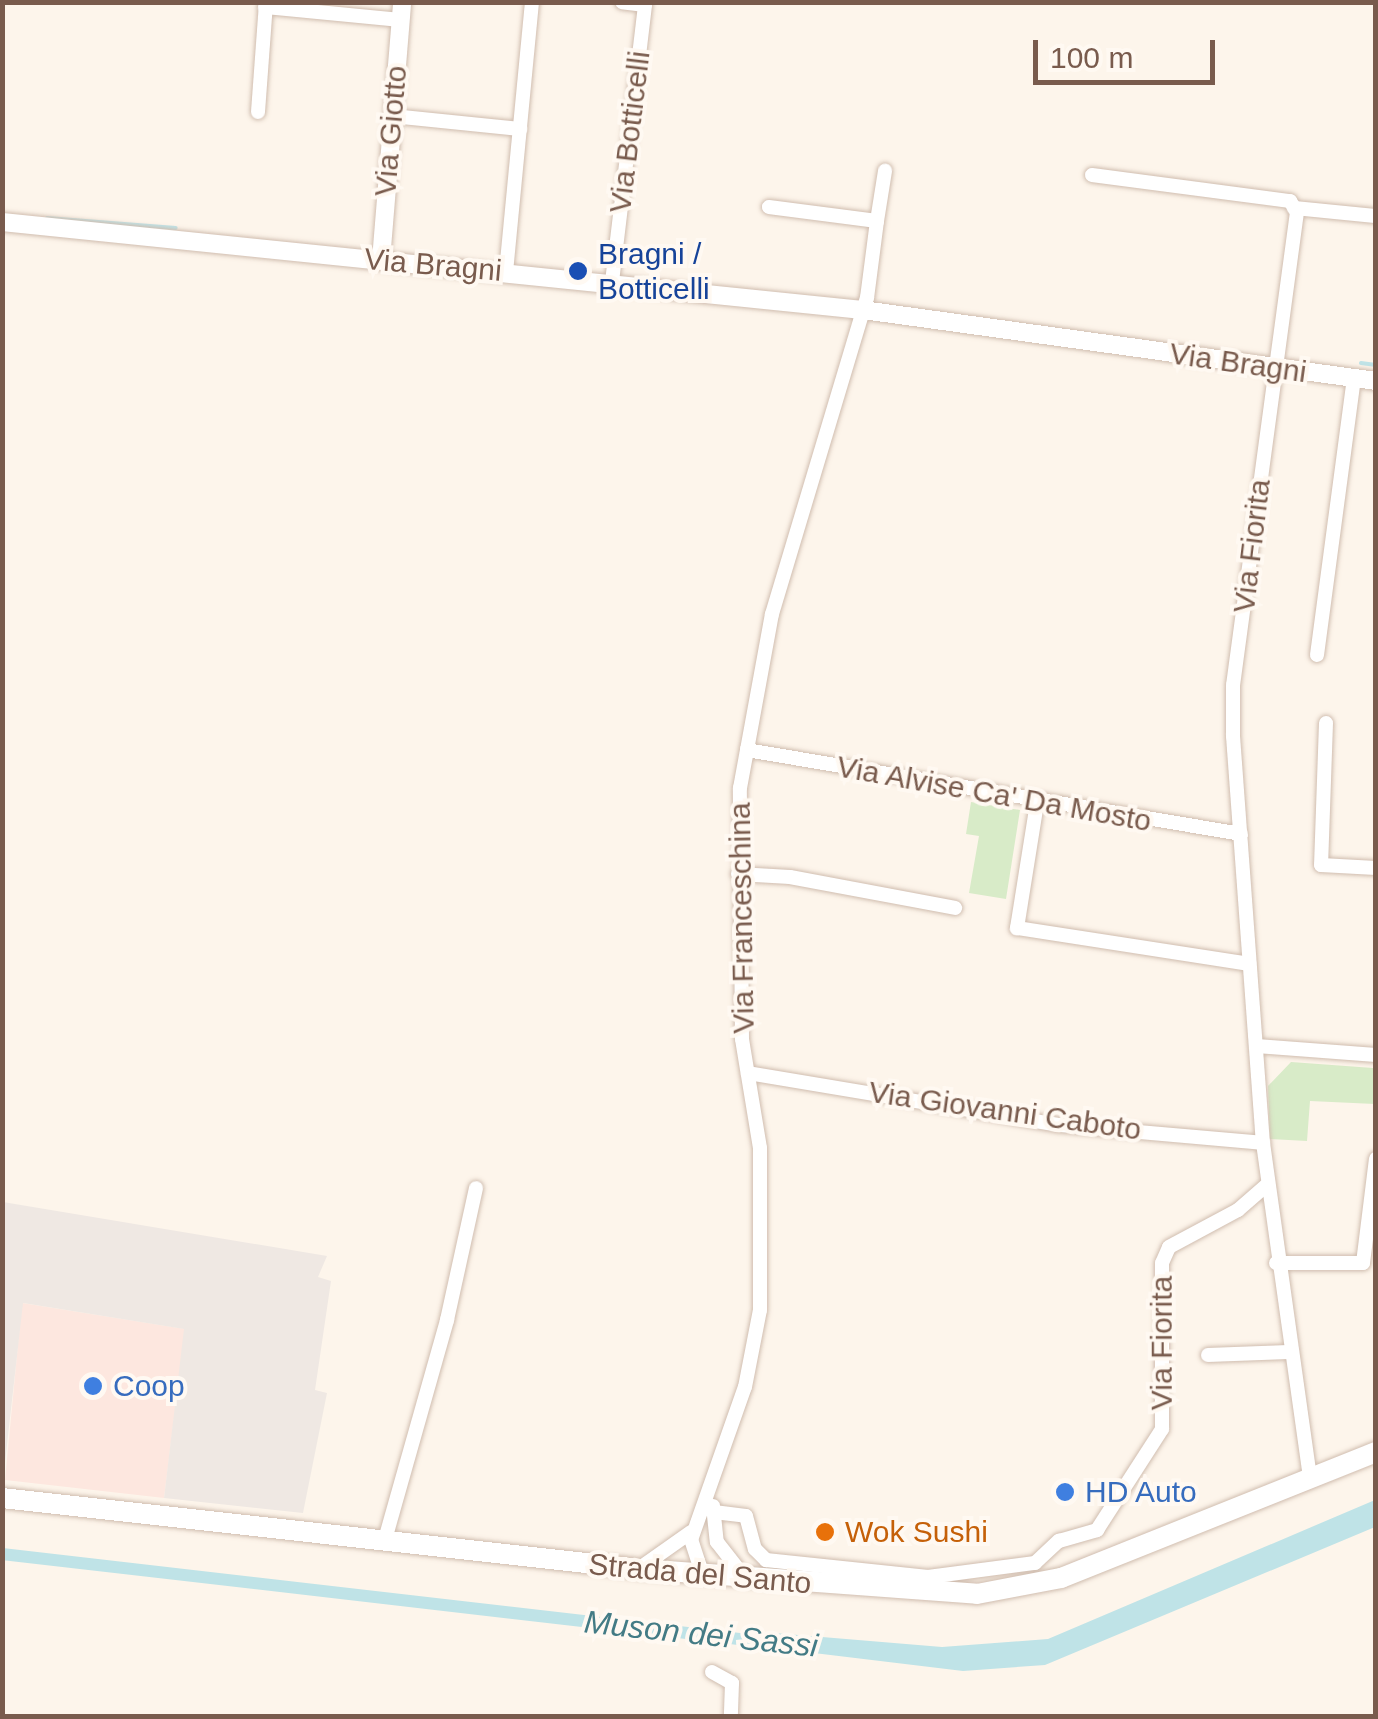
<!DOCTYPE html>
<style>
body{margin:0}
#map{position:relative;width:1378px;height:1719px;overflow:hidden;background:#fdf5eb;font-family:Helvetica,sans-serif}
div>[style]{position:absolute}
.commercial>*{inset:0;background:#fde7df}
.industrial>*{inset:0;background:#efe8e3}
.green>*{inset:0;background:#d8ebc8}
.water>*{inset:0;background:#bfe3e7}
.stream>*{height:4px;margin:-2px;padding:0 2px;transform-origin:2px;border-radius:2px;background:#bfe3e7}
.canal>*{height:12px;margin:-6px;padding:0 6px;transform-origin:6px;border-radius:6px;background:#bfe3e7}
.roads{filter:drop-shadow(0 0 2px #d0bdaf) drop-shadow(0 0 2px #d0bdaf)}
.minor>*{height:14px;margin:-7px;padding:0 7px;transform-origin:7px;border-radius:7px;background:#fff}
.tertiary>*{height:18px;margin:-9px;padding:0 9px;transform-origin:9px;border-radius:9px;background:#fff}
.secondary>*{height:20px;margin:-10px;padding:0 10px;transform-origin:10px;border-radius:10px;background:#fff}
.dots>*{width:28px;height:28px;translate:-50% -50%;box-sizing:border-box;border:5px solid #fff9f2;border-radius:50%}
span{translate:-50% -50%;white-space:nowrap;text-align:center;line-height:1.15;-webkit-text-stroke:8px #fff9f2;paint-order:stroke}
.street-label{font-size:30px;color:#795b4d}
.transit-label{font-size:30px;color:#164399}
.left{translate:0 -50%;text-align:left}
.shop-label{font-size:30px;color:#366cbe}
.food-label{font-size:30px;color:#c56008}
.water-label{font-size:32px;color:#437b85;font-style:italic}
.frame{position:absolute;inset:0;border:5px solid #795b4d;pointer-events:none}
.scale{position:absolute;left:1033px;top:40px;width:182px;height:45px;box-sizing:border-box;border:5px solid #795b4d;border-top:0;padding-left:12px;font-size:30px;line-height:35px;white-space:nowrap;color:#795b4d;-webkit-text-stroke:8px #fff9f2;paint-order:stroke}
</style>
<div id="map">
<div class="commercial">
<div style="clip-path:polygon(22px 1303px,185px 1329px,164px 1498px,5px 1480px)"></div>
</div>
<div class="industrial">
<div style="clip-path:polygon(3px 1202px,327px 1256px,318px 1277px,331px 1281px,315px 1390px,327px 1393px,303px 1513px,164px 1498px,184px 1329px,23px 1303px,3px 1480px)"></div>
</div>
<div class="green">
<div style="clip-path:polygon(971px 802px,1020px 810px,1006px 899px,969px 893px,979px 836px,966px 834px)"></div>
<div style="clip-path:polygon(1291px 1062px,1373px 1068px,1375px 1104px,1310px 1101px,1307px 1141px,1270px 1139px,1268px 1086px)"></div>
</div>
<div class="water">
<div style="clip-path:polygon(1375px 1500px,1375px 1527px,1045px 1665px,963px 1671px,748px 1645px,751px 1631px,942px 1647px,1048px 1639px)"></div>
</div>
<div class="stream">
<div style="left:47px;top:218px;width:129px;rotate:4.4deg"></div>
<div style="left:1361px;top:363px;width:15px;rotate:8deg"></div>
</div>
<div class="canal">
<div style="left:2px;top:1554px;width:768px;rotate:6.58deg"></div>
</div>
<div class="roads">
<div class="minor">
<div style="left:265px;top:7px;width:137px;rotate:5.5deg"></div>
<div style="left:258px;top:112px;width:110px;rotate:-85.8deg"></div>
<div style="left:392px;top:116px;width:129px;rotate:5.8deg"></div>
<div style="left:1092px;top:175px;width:200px;rotate:7.5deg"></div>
<div style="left:1290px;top:201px;width:13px;rotate:58deg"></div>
<div style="left:1297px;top:212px;width:477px;rotate:97.7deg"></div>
<div style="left:1233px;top:685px;width:51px;rotate:90deg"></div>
<div style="left:1233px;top:736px;width:408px;rotate:85.8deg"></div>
<div style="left:1263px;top:1143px;width:336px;rotate:82deg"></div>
<div style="left:1294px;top:208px;width:82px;rotate:5.6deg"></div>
<div style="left:877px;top:221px;width:51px;rotate:-80.9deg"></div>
<div style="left:506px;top:272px;width:271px;rotate:-84.5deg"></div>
<div style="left:612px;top:282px;width:279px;rotate:-83.2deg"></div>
<div style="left:645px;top:5px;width:23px;rotate:-173deg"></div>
<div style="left:1317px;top:655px;width:279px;rotate:-82.4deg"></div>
<div style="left:1326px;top:723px;width:142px;rotate:92deg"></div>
<div style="left:1321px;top:865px;width:55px;rotate:3.1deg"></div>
<div style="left:747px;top:750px;width:501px;rotate:9.65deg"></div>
<div style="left:1037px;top:803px;width:127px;rotate:99.1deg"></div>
<div style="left:1017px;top:928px;width:235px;rotate:8.8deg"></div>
<div style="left:738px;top:874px;width:52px;rotate:3.3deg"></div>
<div style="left:790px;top:877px;width:168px;rotate:10.6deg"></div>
<div style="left:1257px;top:1046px;width:119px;rotate:4.3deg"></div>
<div style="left:748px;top:1073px;width:315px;rotate:9.5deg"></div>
<div style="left:1059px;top:1125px;width:205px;rotate:5deg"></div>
<div style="left:1276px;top:1263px;width:87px"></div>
<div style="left:1363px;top:1263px;width:105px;rotate:-82.9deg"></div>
<div style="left:1208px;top:1355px;width:80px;rotate:-2.1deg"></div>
<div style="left:713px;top:1506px;width:36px;rotate:84deg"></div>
<div style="left:717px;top:1542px;width:41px;rotate:52deg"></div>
<div style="left:714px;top:1512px;width:32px;rotate:7deg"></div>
<div style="left:746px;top:1516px;width:34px;rotate:75deg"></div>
<div style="left:755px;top:1549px;width:16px;rotate:45deg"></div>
<div style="left:766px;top:1560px;width:163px;rotate:6deg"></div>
<div style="left:928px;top:1577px;width:108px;rotate:-7.5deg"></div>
<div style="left:1035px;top:1563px;width:33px;rotate:-43deg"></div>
<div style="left:1059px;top:1541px;width:40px;rotate:-16deg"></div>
<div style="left:1097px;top:1530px;width:120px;rotate:-57.2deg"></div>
<div style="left:1162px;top:1429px;width:166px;rotate:-90deg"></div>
<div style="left:1162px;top:1263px;width:17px;rotate:-66deg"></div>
<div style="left:1169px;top:1247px;width:78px;rotate:-28.2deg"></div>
<div style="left:1238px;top:1210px;width:38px;rotate:-41deg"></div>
<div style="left:384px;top:1543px;width:232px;rotate:-74.2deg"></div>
<div style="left:447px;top:1320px;width:135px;rotate:-77.6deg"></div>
<div style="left:640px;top:1568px;width:62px;rotate:-35.2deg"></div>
<div style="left:702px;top:1573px;width:35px;rotate:-108deg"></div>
<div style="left:691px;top:1540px;width:162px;rotate:-70.6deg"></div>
<div style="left:745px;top:1387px;width:78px;rotate:-79deg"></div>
<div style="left:760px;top:1310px;width:162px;rotate:-90deg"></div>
<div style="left:760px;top:1148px;width:110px;rotate:-99.4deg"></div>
<div style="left:742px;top:1039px;width:251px;rotate:-90.5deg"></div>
<div style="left:740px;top:788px;width:177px;rotate:-79.6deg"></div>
<div style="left:772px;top:614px;width:330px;rotate:-73.3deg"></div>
<div style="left:867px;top:298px;width:78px;rotate:-82.6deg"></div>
<div style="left:877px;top:221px;width:109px;rotate:-172.6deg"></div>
<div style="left:712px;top:1672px;width:23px;rotate:29deg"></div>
<div style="left:732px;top:1683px;width:33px;rotate:92deg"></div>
</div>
<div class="tertiary">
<div style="left:2px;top:222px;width:865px;rotate:5.84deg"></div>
<div style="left:863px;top:310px;width:518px;rotate:7.88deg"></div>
<div style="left:381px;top:260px;width:259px;rotate:-85.3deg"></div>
</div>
<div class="secondary">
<div style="left:2px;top:1498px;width:642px;rotate:6.35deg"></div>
<div style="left:640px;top:1569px;width:338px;rotate:4.2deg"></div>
<div style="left:977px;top:1594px;width:86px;rotate:-10.8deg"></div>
<div style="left:1061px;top:1578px;width:339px;rotate:-21.8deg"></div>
</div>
</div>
<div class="dots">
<div style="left:578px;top:271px;background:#1a4fb4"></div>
<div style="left:93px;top:1386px;background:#3f7fe0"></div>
<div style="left:1065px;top:1492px;background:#3f7fe0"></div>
<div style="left:825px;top:1532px;background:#e8710a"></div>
</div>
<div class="street-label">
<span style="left:391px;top:131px;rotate:-85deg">Via Giotto</span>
<span style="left:630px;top:132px;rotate:-83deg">Via Botticelli</span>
<span style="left:433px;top:265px;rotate:5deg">Via Bragni</span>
<span style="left:1238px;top:363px;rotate:8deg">Via Bragni</span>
<span style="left:1252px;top:546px;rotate:-83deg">Via Fiorita</span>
<span style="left:994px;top:794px;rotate:10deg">Via Alvise Ca' Da Mosto</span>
<span style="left:742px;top:918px;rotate:-91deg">Via Franceschina</span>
<span style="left:1005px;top:1111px;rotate:8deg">Via Giovanni Caboto</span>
<span style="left:1162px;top:1343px;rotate:-90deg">Via Fiorita</span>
<span style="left:700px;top:1574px;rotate:5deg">Strada del Santo</span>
</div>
<div class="transit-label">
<span class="left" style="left:598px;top:271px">Bragni /<br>Botticelli</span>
</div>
<div class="shop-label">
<span class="left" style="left:113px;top:1386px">Coop</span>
<span class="left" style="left:1085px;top:1492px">HD Auto</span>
</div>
<div class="food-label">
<span class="left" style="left:845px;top:1532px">Wok Sushi</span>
</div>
<div class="water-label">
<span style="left:701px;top:1634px;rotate:6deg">Muson dei Sassi</span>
</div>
<div class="frame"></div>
<div class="scale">100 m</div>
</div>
